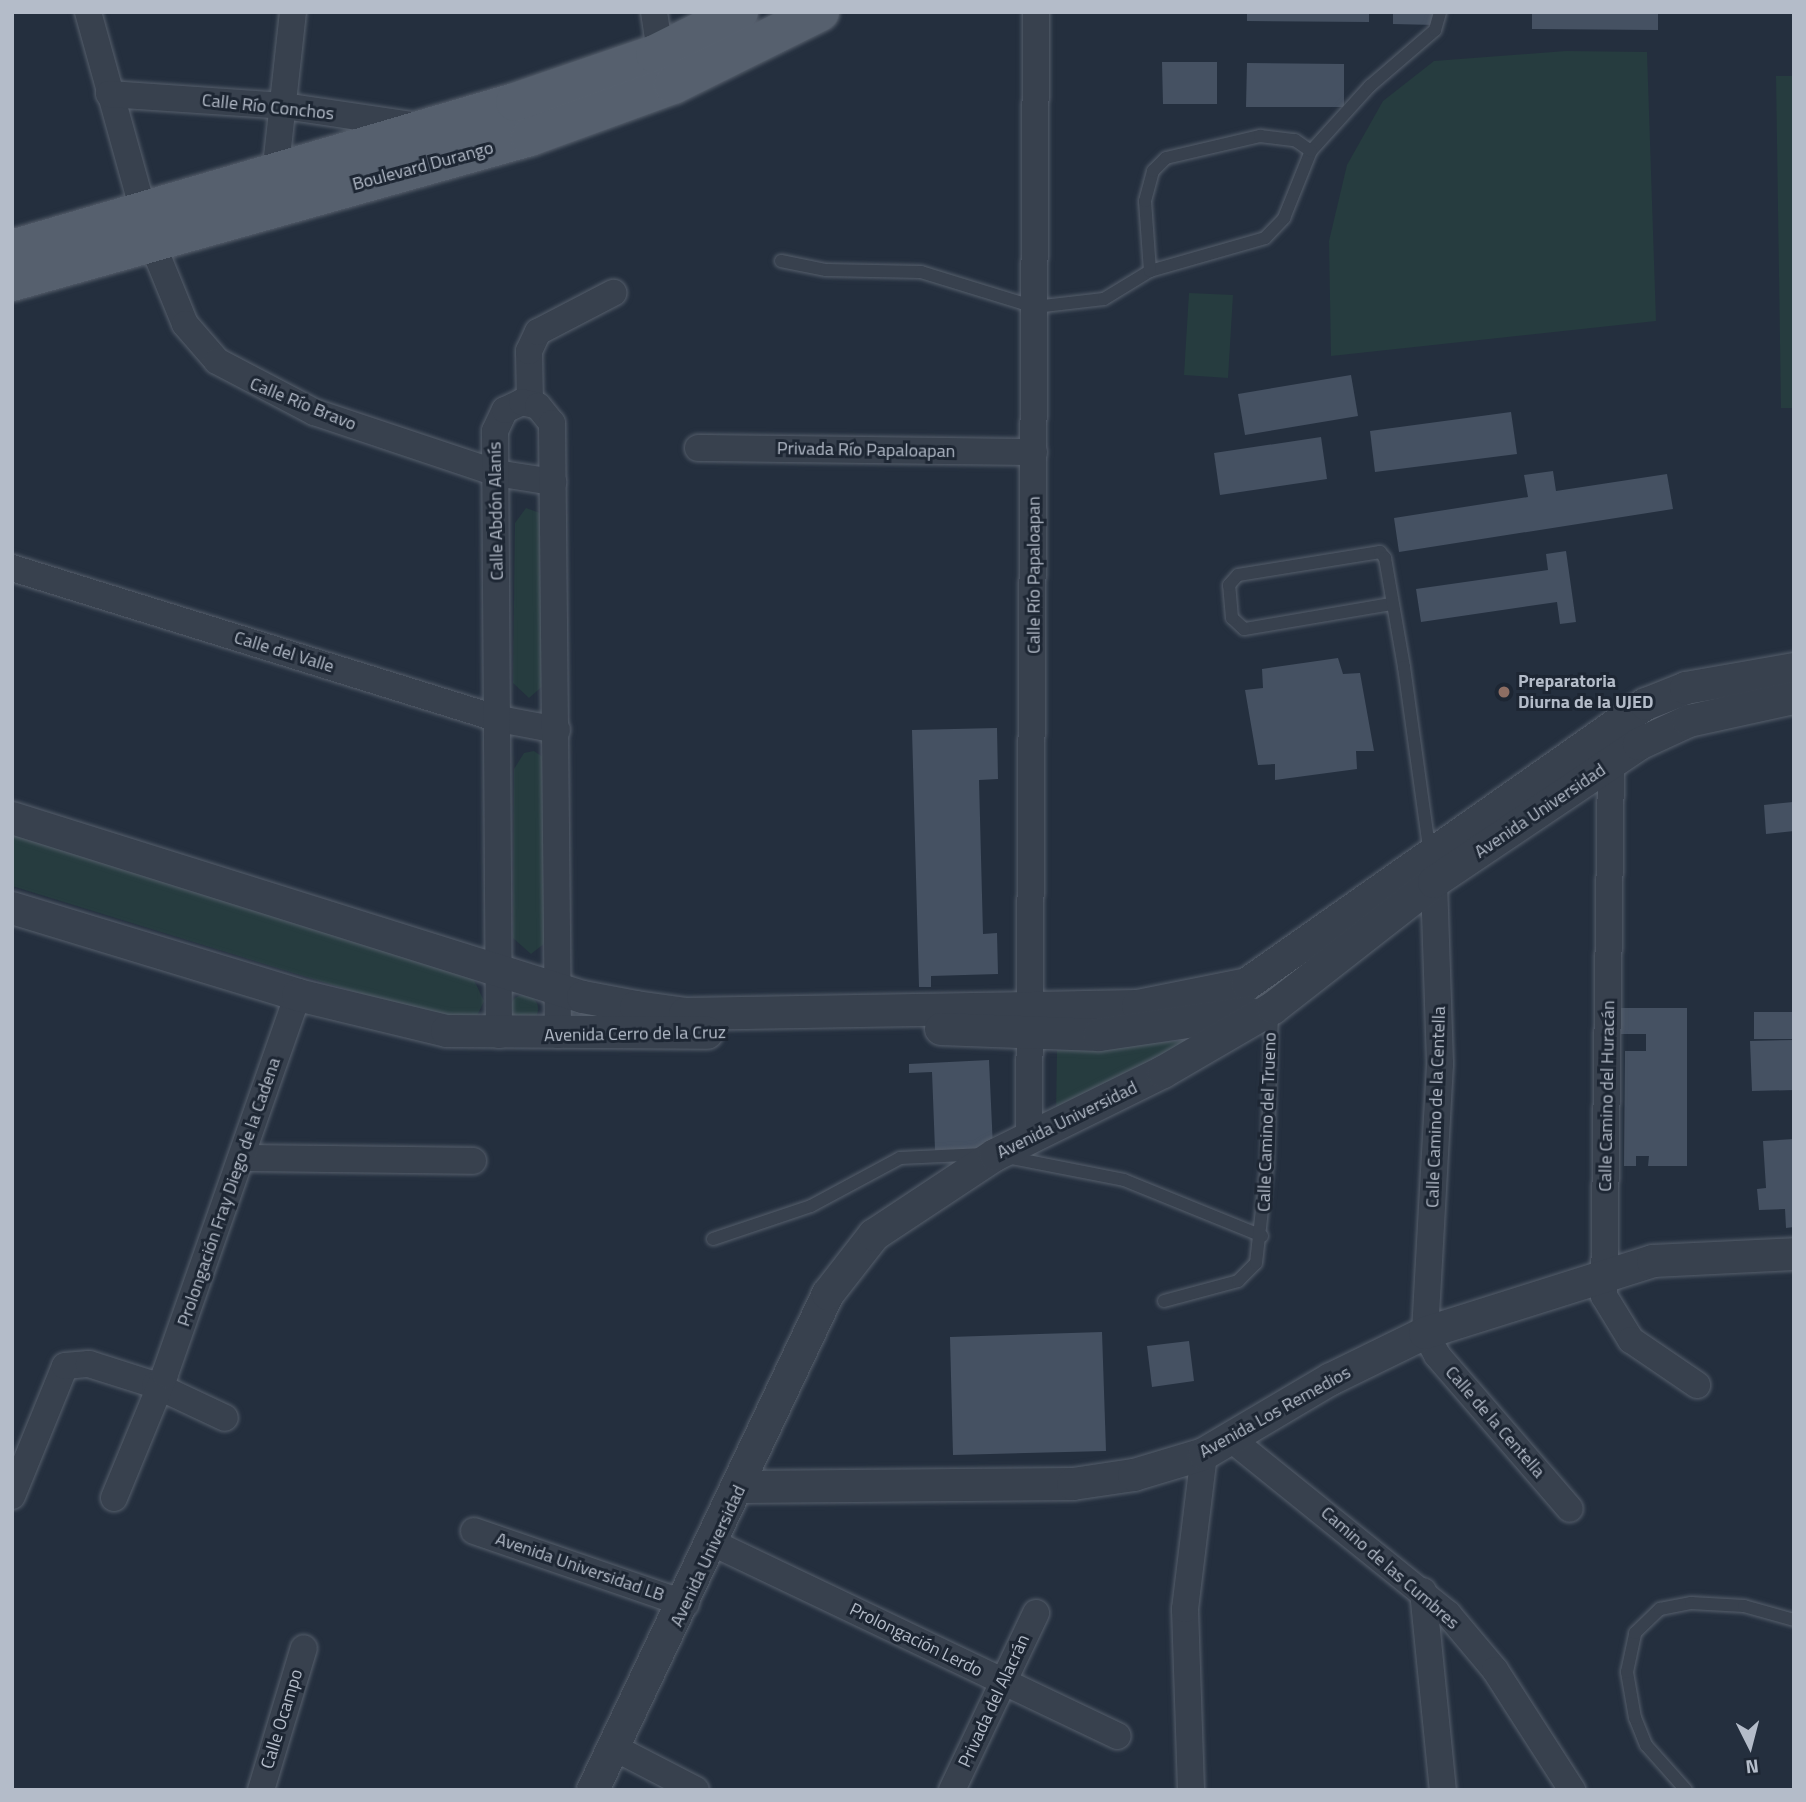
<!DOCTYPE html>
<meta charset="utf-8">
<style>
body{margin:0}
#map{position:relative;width:1806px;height:1802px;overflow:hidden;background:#242f3e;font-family:"Titillium Web",sans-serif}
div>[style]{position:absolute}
.green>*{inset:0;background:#263c3f}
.round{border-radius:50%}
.building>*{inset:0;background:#455162}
.roads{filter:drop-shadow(0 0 2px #565f6c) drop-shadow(0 0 2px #565f6c)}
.service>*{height:12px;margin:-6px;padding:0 6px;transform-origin:6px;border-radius:6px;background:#38414e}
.minor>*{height:26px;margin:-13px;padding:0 13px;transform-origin:13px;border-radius:13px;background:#38414e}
.tertiary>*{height:32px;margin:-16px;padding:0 16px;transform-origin:16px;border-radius:16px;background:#38414e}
.primary>*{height:38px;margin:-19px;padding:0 19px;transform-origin:19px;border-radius:19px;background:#56606e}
.dots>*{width:19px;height:19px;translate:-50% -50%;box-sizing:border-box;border:4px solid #1d2633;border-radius:50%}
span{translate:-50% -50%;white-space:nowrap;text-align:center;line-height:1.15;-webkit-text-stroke:6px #1d2633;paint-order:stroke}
.street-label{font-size:18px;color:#b4bcc9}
.poi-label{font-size:18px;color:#b4bcc9;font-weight:700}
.left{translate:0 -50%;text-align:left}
.frame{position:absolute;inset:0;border:14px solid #b4bcc9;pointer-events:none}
.north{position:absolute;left:1715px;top:1711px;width:70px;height:70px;-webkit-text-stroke:5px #1d2633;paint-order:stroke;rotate:174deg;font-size:19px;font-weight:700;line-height:28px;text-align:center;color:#b4bcc9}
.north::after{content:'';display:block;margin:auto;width:24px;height:32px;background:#b4bcc9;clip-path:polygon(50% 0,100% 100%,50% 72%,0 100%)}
</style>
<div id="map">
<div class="green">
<div style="clip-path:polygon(1566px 51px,1647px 52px,1656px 321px,1331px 356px,1329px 241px,1347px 165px,1383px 101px,1434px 61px)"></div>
<div style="clip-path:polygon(1776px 76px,1794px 76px,1794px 408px,1781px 408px)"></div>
<div style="clip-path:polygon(1189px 293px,1233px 295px,1228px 378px,1184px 375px)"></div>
<div style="clip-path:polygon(526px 508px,543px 514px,546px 683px,529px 698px,513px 683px,515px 523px)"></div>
<div style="clip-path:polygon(534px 751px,544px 758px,545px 943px,531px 954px,513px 938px,514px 769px,524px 753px)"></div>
<div style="clip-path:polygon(12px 830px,470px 972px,484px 1001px,477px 1016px,443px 1019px,12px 886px)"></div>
<div class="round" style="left:510px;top:995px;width:28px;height:28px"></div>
<div style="clip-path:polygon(1189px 1040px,1056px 1115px,1057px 1050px)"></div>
</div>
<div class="building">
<div style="clip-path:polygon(1247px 12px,1369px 12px,1369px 22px,1247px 21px)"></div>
<div style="clip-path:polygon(1393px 12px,1435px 12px,1435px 25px,1393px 24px)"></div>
<div style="clip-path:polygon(1532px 12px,1658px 12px,1658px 30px,1532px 29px)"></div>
<div style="clip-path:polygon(1162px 62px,1217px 62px,1217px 104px,1163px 104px)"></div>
<div style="clip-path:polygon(1247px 63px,1344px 64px,1344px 107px,1246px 107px)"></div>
<div style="clip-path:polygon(1351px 375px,1358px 416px,1245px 435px,1238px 394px)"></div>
<div style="clip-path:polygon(1511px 412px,1517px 454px,1375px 472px,1370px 431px)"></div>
<div style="clip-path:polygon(1321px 437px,1327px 479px,1220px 495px,1214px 453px)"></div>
<div style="clip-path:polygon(1553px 471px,1556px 491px,1667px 474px,1673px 509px,1399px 552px,1394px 518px,1528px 497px,1524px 475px)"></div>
<div style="clip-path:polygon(1566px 551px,1576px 622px,1560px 624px,1557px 602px,1421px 622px,1416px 589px,1548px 570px,1546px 554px)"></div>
<div style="clip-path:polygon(1338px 658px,1343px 674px,1360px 673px,1374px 751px,1356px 751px,1357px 769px,1275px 780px,1275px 764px,1258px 765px,1245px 690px,1263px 688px,1262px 669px)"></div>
<div style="clip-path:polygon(997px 728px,998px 779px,979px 780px,983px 934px,997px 933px,998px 974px,931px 976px,931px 987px,919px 987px,912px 730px)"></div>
<div style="clip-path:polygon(1793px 802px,1794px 831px,1766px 834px,1764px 805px)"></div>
<div style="clip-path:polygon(1621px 1008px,1687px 1008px,1687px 1166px,1648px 1166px,1649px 1156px,1636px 1156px,1636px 1166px,1624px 1166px,1625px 1051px,1646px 1051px,1646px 1034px,1621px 1034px)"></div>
<div style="clip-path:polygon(1754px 1012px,1794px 1012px,1794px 1039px,1754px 1039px)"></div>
<div style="clip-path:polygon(1794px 1040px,1794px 1090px,1752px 1091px,1750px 1041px)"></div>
<div style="clip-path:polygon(989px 1060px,993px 1148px,935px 1150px,932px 1072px,909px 1073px,909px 1064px)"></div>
<div style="clip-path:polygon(1794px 1139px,1794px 1227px,1786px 1228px,1785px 1209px,1759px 1210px,1757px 1189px,1766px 1188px,1763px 1141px)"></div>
<div style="clip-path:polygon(1102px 1332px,1106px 1451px,953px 1455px,950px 1337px)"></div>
<div style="clip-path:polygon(1189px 1341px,1194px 1381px,1152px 1387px,1147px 1346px)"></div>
</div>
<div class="roads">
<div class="service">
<div style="left:781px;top:261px;width:46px;rotate:11.3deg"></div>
<div style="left:826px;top:270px;width:95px;rotate:1.2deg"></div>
<div style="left:921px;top:272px;width:119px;rotate:17.1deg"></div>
<div style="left:1035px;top:307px;width:69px;rotate:-6.6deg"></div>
<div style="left:1104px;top:299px;width:54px;rotate:-31.3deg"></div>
<div style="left:1150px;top:271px;width:120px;rotate:-16deg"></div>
<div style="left:1265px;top:238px;width:28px;rotate:-46deg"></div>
<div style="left:1284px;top:218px;width:72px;rotate:-68.1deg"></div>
<div style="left:1311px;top:151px;width:88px;rotate:-47.8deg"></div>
<div style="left:1370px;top:86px;width:86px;rotate:-40.7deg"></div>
<div style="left:1435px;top:30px;width:19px;rotate:-74deg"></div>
<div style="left:1150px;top:271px;width:70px;rotate:-94.1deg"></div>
<div style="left:1145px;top:201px;width:31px;rotate:-75deg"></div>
<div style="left:1153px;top:171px;width:18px;rotate:-45deg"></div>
<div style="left:1166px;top:158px;width:97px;rotate:-13.2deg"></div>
<div style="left:1260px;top:136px;width:35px;rotate:7deg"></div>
<div style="left:1295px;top:140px;width:19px;rotate:35deg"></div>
<div style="left:1391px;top:604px;width:149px;rotate:170.3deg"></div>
<div style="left:1244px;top:629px;width:16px;rotate:-137deg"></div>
<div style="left:1232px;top:618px;width:33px;rotate:-95deg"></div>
<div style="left:1229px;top:585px;width:13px;rotate:-48deg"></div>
<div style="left:1238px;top:575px;width:144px;rotate:-9.2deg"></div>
<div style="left:1380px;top:552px;width:8px;rotate:50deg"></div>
<div style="left:1385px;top:558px;width:111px;rotate:80.1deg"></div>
<div style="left:1404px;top:667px;width:189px;rotate:82.1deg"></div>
<div style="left:1007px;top:1157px;width:119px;rotate:11.1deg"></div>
<div style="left:1124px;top:1180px;width:149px;rotate:22.1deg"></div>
<div style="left:713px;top:1239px;width:103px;rotate:-18.6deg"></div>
<div style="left:811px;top:1206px;width:101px;rotate:-28.3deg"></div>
<div style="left:900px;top:1158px;width:85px;rotate:-2.7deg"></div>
<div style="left:1164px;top:1301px;width:77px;rotate:-15.1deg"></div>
<div style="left:1238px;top:1281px;width:25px;rotate:-45deg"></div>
<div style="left:1256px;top:1263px;width:99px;rotate:-83.6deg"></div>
<div style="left:1267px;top:1165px;width:153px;rotate:-88.1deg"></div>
<div style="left:1686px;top:1790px;width:60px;rotate:-131.6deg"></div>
<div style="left:1646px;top:1745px;width:29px;rotate:-112deg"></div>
<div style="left:1635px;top:1718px;width:47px;rotate:-99.9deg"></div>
<div style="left:1627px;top:1672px;width:40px;rotate:-78deg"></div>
<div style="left:1635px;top:1633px;width:35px;rotate:-44deg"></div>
<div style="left:1660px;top:1609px;width:32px;rotate:-11deg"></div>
<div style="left:1691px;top:1603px;width:53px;rotate:3.2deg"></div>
<div style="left:1744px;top:1606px;width:52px;rotate:15.6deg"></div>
</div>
<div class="minor">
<div style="left:88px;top:12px;width:240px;rotate:74.5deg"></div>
<div style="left:152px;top:243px;width:87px;rotate:67.8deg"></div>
<div style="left:185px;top:324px;width:49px;rotate:49.1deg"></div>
<div style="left:217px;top:361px;width:110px;rotate:27.7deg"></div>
<div style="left:314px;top:412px;width:192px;rotate:18.5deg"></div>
<div style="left:496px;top:473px;width:58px;rotate:9deg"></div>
<div style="left:654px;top:12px;width:54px;rotate:81.4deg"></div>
<div style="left:109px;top:94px;width:175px;rotate:3.9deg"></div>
<div style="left:284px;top:106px;width:135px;rotate:8.5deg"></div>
<div style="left:274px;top:184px;width:173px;rotate:-83.7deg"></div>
<div style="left:530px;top:403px;width:52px;rotate:-91.1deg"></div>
<div style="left:529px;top:351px;width:21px;rotate:-65deg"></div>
<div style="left:538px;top:332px;width:85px;rotate:-27.5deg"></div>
<div style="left:698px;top:448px;width:336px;rotate:0.7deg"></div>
<div style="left:12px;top:568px;width:510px;rotate:17.23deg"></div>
<div style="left:499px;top:719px;width:59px;rotate:10.7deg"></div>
<div style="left:1611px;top:763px;width:533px;rotate:90.75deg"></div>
<div style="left:1604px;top:1296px;width:52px;rotate:58.5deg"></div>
<div style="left:1631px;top:1340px;width:80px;rotate:34.3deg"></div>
<div style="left:1434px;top:882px;width:182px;rotate:88.1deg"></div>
<div style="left:1440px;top:1064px;width:269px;rotate:93.2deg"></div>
<div style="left:1425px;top:1333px;width:25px;rotate:61deg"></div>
<div style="left:1437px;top:1355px;width:203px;rotate:49.2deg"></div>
<div style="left:499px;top:1035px;width:604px;rotate:-90.38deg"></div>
<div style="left:495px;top:431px;width:23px;rotate:-65deg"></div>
<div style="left:505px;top:410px;width:19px;rotate:-25deg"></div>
<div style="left:522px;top:402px;width:16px;rotate:14deg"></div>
<div style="left:538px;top:406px;width:22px;rotate:51deg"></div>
<div style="left:552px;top:423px;width:612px;rotate:89.44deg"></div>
<div style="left:1029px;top:1138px;width:1126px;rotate:-89.64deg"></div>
<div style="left:243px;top:1158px;width:230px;rotate:0.7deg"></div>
<div style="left:1230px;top:1438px;width:280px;rotate:38.9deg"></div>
<div style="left:1448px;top:1614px;width:73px;rotate:50deg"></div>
<div style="left:1495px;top:1670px;width:143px;rotate:57.3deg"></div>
<div style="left:12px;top:1496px;width:140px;rotate:-67.8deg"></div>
<div style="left:65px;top:1366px;width:24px;rotate:-5deg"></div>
<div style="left:89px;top:1364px;width:69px;rotate:17.7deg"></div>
<div style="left:155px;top:1385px;width:77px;rotate:25.2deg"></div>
<div style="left:114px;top:1498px;width:134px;rotate:-67.6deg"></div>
<div style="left:165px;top:1374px;width:402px;rotate:-70.7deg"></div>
<div style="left:474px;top:1531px;width:224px;rotate:19deg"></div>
<div style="left:715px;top:1544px;width:446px;rotate:25.5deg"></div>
<div style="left:1423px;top:1591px;width:200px;rotate:84.3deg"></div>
<div style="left:615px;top:1748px;width:91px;rotate:27.4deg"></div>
<div style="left:261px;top:1790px;width:148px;rotate:-73.2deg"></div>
<div style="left:952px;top:1790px;width:196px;rotate:-64.6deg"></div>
<div style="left:1191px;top:1790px;width:181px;rotate:-91.9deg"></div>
<div style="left:1185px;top:1609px;width:156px;rotate:-83deg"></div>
</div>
<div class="tertiary">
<div style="left:12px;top:818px;width:598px;rotate:17.41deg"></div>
<div style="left:583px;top:997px;width:54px;rotate:10.7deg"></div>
<div style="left:636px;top:1007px;width:49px;rotate:8.1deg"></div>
<div style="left:685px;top:1014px;width:453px;rotate:-1deg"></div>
<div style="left:1138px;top:1006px;width:111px;rotate:-11.4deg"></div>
<div style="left:1247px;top:984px;width:487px;rotate:-35.1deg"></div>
<div style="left:1646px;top:704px;width:43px;rotate:-21.8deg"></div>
<div style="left:1686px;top:688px;width:110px;rotate:-10deg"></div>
<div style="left:12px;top:908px;width:299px;rotate:16.9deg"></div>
<div style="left:298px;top:995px;width:153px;rotate:13.6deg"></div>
<div style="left:447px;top:1031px;width:260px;rotate:0.4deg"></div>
<div style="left:941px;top:1029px;width:158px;rotate:2.2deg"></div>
<div style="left:1099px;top:1035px;width:151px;rotate:-8.4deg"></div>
<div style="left:740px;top:1487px;width:333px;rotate:-0.5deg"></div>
<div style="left:1073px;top:1484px;width:62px;rotate:-8.4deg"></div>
<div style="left:1134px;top:1475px;width:73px;rotate:-16.7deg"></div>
<div style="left:1204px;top:1454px;width:147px;rotate:-30.6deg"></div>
<div style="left:1331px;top:1379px;width:105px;rotate:-26.1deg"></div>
<div style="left:1425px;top:1333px;width:239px;rotate:-17.5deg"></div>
<div style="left:1653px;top:1261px;width:141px;rotate:-2.8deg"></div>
<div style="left:593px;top:1790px;width:549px;rotate:-64.65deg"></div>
<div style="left:828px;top:1294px;width:75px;rotate:-52.1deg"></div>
<div style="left:874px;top:1235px;width:145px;rotate:-33.5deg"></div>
<div style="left:995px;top:1155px;width:187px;rotate:-26.3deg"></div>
<div style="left:1163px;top:1072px;width:127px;rotate:-30.2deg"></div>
<div style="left:1273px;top:1008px;width:204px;rotate:-38deg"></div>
<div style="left:1434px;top:882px;width:247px;rotate:-33.9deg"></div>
<div style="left:1639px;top:744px;width:55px;rotate:-24.7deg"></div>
<div style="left:1689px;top:721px;width:107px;rotate:-12.4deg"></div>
</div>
<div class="primary">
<div style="left:12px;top:249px;width:524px;rotate:-16.29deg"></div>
<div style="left:515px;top:102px;width:148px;rotate:-18.9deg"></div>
<div style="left:655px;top:54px;width:94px;rotate:-26.6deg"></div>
<div style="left:12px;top:282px;width:538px;rotate:-15.64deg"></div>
<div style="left:530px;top:137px;width:152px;rotate:-20deg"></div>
<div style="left:673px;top:85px;width:164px;rotate:-26.4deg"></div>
</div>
</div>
<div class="dots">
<div style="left:1504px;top:692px;background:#8d6e63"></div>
</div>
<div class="street-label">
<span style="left:268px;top:107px;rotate:6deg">Calle Río Conchos</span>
<span style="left:423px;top:166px;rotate:-15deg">Boulevard Durango</span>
<span style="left:303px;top:404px;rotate:22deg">Calle Río Bravo</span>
<span style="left:866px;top:450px;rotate:1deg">Privada Río Papaloapan</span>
<span style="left:496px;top:511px;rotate:-91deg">Calle Abdón Alanís</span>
<span style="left:1034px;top:575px;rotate:-90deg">Calle Río Papaloapan</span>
<span style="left:284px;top:652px;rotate:17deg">Calle del Valle</span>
<span style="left:1540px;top:811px;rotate:-34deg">Avenida Universidad</span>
<span style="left:635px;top:1034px;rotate:-1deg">Avenida Cerro de la Cruz</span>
<span style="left:1607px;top:1096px;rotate:-89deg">Calle Camino del Huracán</span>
<span style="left:1436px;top:1107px;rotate:-88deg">Calle Camino de la Centella</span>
<span style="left:1067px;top:1120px;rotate:-26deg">Avenida Universidad</span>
<span style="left:1267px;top:1122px;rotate:-88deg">Calle Camino del Trueno</span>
<span style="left:229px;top:1192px;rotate:-71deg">Prolongación Fray Diego de la Cadena</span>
<span style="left:1275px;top:1412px;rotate:-29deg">Avenida Los Remedios</span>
<span style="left:1495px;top:1422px;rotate:49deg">Calle de la Centella</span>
<span style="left:708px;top:1556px;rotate:-65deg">Avenida Universidad</span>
<span style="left:580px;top:1567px;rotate:19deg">Avenida Universidad LB</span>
<span style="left:1390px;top:1568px;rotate:41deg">Camino de las Cumbres</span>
<span style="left:916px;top:1640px;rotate:26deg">Prolongación Lerdo</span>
<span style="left:994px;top:1701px;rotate:-65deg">Privada del Alacrán</span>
<span style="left:282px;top:1719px;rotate:-73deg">Calle Ocampo</span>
</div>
<div class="poi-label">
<span class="left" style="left:1518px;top:692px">Preparatoria<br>Diurna de la UJED</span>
</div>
<div class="frame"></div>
<div class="north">N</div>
</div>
